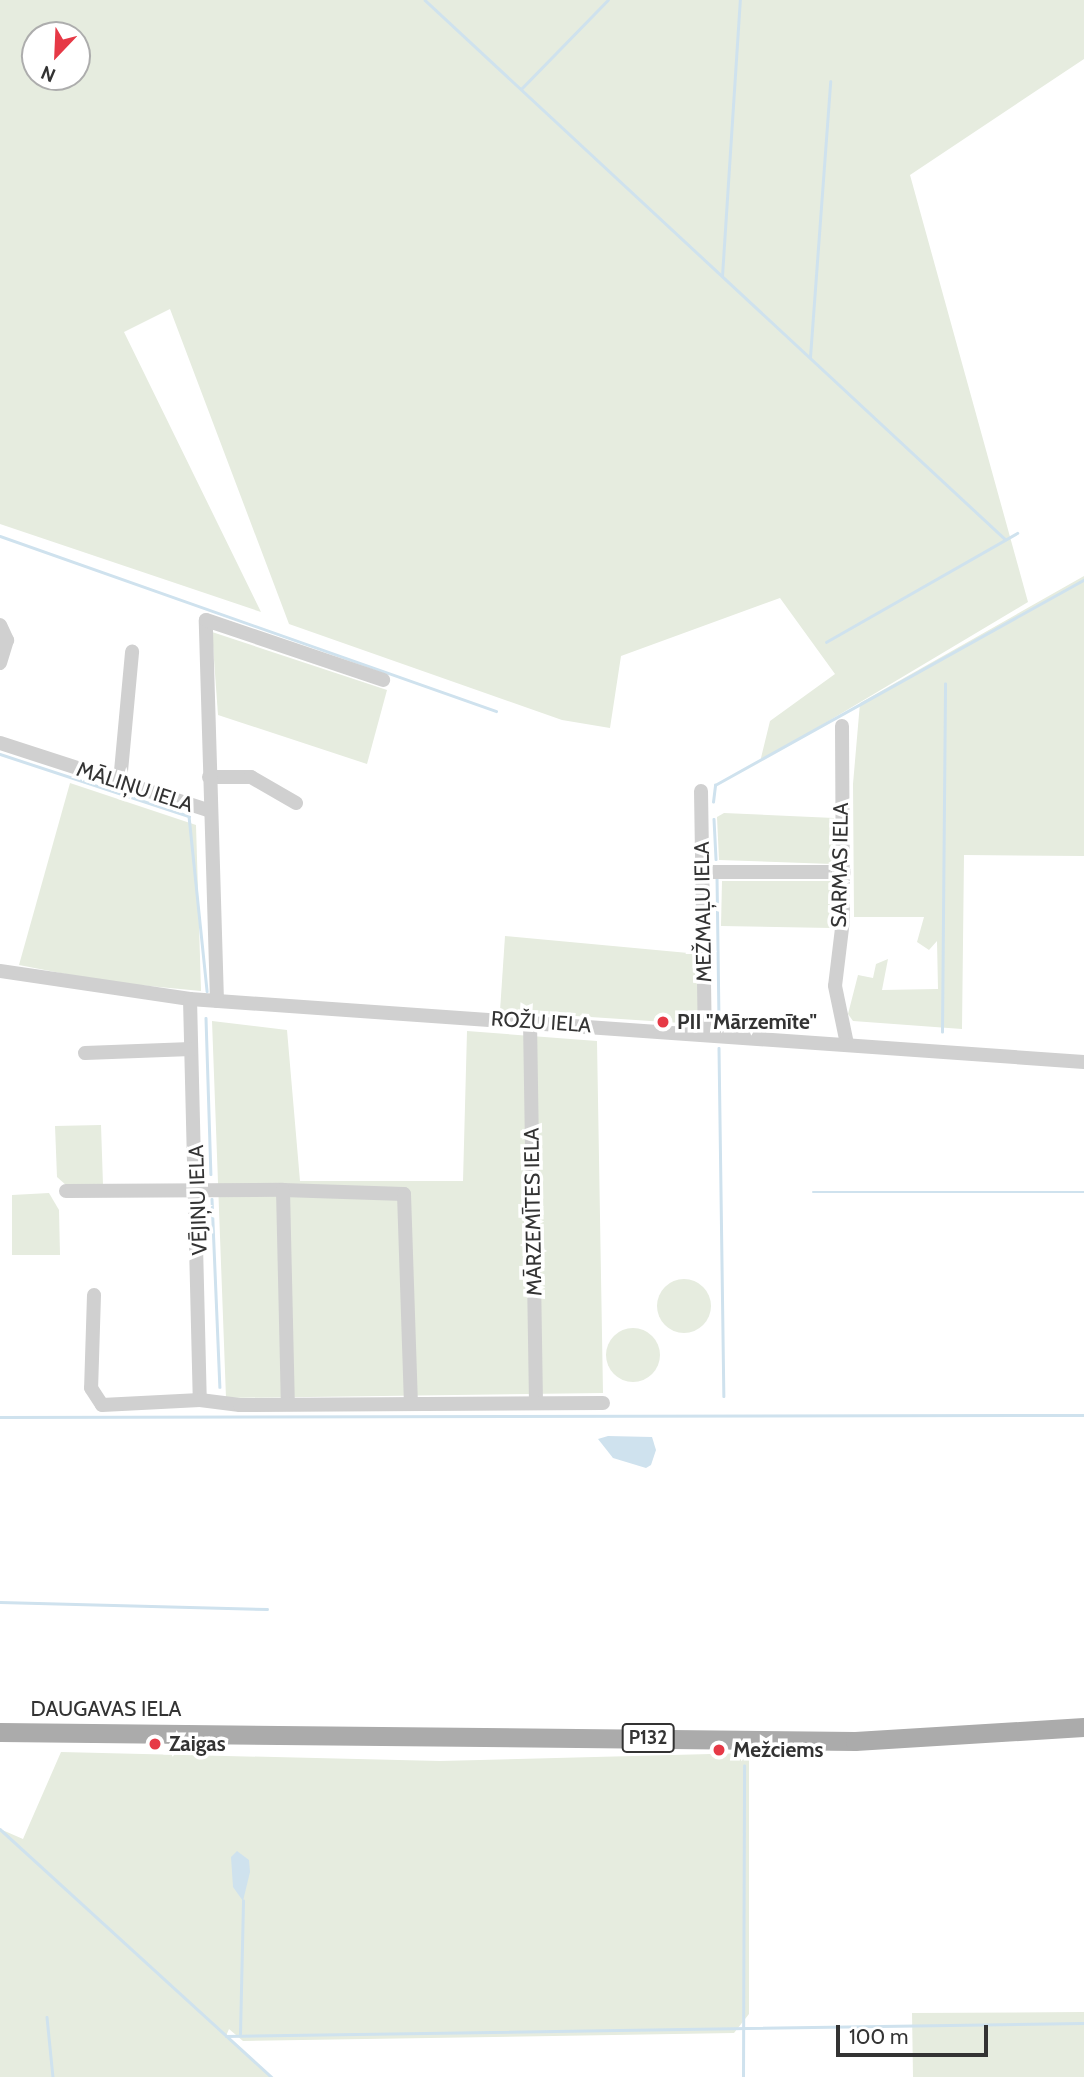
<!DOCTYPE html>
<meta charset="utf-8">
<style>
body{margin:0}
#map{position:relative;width:1084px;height:2077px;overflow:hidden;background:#fff;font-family:Cabin,sans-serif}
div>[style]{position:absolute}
.green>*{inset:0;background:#e6ecdf}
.round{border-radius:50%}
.water>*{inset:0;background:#cfe2ee}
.stream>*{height:2.5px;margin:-1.25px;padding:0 1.25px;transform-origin:1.25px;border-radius:1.25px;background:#cfe2ee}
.minor>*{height:14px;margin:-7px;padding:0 7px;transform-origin:7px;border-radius:7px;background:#d0d0d0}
.major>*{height:19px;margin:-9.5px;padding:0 9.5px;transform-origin:9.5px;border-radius:9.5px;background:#ababab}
.dots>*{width:19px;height:19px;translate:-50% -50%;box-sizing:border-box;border:4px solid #fff;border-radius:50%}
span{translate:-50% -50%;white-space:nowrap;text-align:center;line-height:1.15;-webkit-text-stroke:7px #fff;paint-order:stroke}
.shield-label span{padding:2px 5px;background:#fff;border:2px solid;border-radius:5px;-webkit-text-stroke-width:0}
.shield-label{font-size:19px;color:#333;font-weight:700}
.street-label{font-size:21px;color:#333}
.poi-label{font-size:21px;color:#333;font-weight:700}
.left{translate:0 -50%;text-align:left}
.north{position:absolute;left:21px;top:21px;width:70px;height:70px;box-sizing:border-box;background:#fff;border:2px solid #adadad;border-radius:50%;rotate:203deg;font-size:19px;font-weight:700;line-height:28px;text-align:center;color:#333}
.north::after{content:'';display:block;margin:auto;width:24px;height:32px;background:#e63946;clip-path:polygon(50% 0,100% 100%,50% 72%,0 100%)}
.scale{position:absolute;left:836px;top:2025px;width:152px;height:32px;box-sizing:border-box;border:4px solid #333;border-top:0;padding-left:9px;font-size:21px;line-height:24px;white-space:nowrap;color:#333;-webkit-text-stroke:5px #fff;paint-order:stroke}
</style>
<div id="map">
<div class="green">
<div style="clip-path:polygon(evenodd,0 0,1084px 0,1084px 59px,910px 175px,1028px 602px,760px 762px,770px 721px,835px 674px,780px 598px,621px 656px,610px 728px,562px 720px,289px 624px,170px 309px,124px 332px,261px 612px,0 524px,0 0,35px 35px,77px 35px,77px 77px,35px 77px,35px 35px)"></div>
<div style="clip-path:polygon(1084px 576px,1084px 856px,964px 855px,962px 1029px,853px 1021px,848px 1014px,858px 975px,873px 978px,876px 964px,888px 959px,882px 990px,938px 989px,937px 941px,929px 950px,917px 942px,924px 917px,854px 917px,853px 784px,860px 703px)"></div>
<div style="clip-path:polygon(212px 632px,387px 690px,367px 764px,218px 715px)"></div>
<div style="clip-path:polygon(70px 783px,196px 825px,201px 991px,107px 982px,19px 965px)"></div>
<div style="clip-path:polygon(724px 813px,834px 818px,832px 864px,719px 860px,717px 817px)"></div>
<div style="clip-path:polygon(722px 881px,832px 881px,831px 928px,721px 926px)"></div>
<div style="clip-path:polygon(505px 936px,699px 954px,701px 1016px,696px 1024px,500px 1011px)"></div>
<div style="clip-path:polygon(212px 1021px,287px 1030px,300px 1181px,463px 1181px,467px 1031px,597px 1041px,603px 1393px,226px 1398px)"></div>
<div style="clip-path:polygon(101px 1125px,103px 1185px,67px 1186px,57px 1177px,55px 1126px)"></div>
<div style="clip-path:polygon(49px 1193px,59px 1210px,60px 1255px,12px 1255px,12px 1195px)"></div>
<div class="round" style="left:657px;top:1279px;width:54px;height:54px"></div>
<div class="round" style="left:606px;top:1328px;width:54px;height:54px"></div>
<div style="clip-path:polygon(61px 1752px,440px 1761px,749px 1753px,749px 2014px,734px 2033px,243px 2041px,229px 2029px,226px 2036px,272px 2077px,0 2077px,0 1829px,23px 1839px)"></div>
<div style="clip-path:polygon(1084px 2012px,1084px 2077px,913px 2077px,912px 2013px)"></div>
</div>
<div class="water">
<div style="clip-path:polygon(608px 1436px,652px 1437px,656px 1450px,651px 1465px,646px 1468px,613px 1458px,598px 1439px)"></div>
<div style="clip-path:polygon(237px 1851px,249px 1860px,250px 1872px,243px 1901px,233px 1887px,231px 1857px)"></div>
</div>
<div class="stream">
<div style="left:425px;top:0;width:792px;rotate:42.9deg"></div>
<div style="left:521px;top:89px;width:124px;rotate:-45.7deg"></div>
<div style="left:722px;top:276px;width:277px;rotate:-86.3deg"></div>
<div style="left:810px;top:357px;width:276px;rotate:-85.8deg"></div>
<div style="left:0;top:536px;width:526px;rotate:19.43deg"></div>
<div style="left:826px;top:642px;width:220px;rotate:-29.7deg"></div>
<div style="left:0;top:754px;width:199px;rotate:18.2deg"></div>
<div style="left:189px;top:816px;width:176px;rotate:84.1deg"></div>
<div style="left:713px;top:802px;width:17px;rotate:-83deg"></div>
<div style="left:715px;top:785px;width:422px;rotate:-29.1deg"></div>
<div style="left:714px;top:819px;width:40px;rotate:87.1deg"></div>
<div style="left:717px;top:876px;width:151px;rotate:89.2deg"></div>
<div style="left:206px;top:1018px;width:156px;rotate:88.2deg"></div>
<div style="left:942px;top:1032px;width:348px;rotate:-89.5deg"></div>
<div style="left:719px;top:1048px;width:348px;rotate:89.2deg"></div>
<div style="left:813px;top:1192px;width:271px"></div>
<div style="left:212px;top:1199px;width:188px;rotate:87.6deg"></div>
<div style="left:0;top:1417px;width:1084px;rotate:-0.11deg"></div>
<div style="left:0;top:1602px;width:267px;rotate:1.5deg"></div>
<div style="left:0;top:1829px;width:368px;rotate:42.4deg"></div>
<div style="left:47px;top:2017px;width:60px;rotate:84.3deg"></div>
<div style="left:240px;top:2034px;width:133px;rotate:-88.7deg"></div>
<div style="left:226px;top:2036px;width:858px;rotate:-0.87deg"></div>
<div style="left:743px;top:2077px;width:311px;rotate:-89.8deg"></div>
</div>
<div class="minor">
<div style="left:0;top:625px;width:17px;rotate:65deg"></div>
<div style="left:7px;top:640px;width:24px;rotate:107deg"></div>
<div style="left:842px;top:726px;width:194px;rotate:89.7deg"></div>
<div style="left:843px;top:920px;width:66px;rotate:96.9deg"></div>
<div style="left:835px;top:986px;width:59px;rotate:78.3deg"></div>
<div style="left:0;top:743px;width:221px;rotate:17.9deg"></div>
<div style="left:209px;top:777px;width:42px"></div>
<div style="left:251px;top:777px;width:52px;rotate:30deg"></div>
<div style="left:120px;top:782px;width:131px;rotate:-84.7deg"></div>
<div style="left:701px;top:791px;width:242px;rotate:89.1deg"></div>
<div style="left:703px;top:872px;width:141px"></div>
<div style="left:0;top:971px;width:192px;rotate:8.4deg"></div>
<div style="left:190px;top:999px;width:896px;rotate:4.03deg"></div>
<div style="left:190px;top:999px;width:401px;rotate:88.6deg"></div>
<div style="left:217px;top:1001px;width:381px;rotate:-91.7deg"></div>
<div style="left:206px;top:620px;width:187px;rotate:18.7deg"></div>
<div style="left:530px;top:1021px;width:382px;rotate:89.1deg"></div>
<div style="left:85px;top:1053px;width:106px;rotate:-2.2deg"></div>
<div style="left:283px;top:1190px;width:121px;rotate:1.9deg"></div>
<div style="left:404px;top:1194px;width:209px;rotate:88.1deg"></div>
<div style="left:66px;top:1191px;width:217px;rotate:-0.3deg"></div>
<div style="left:283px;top:1190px;width:214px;rotate:88.7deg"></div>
<div style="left:94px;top:1295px;width:93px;rotate:91.8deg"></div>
<div style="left:91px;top:1388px;width:20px;rotate:57deg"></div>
<div style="left:102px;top:1405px;width:98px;rotate:-2.9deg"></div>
<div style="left:200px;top:1400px;width:40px;rotate:7.1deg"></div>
<div style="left:240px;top:1405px;width:363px;rotate:-0.3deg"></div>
</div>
<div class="major">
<div style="left:0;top:1732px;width:855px;rotate:0.6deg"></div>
<div style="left:855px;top:1741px;width:229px;rotate:-3.5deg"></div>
</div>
<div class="dots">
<div style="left:663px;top:1022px;background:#e63946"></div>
<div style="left:155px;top:1744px;background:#e63946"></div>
<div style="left:719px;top:1750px;background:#e63946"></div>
</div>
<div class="shield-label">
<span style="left:648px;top:1738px">P132</span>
</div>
<div class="street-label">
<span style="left:135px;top:787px;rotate:18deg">MĀLIŅU IELA</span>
<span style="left:840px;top:865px;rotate:-89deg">SARMAS IELA</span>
<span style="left:703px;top:912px;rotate:-91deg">MEŽMAĻU IELA</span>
<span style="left:541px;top:1022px;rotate:4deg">ROŽU IELA</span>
<span style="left:198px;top:1200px;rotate:-92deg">VĒJIŅU IELA</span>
<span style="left:533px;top:1212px;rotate:-91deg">MĀRZEMĪTES IELA</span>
<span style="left:106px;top:1709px">DAUGAVAS IELA</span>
</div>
<div class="poi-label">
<span class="left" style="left:677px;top:1022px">PII "Mārzemīte"</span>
<span class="left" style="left:169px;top:1744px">Zaigas</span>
<span class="left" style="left:733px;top:1750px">Mežciems</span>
</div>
<div class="north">N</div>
<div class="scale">100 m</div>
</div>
